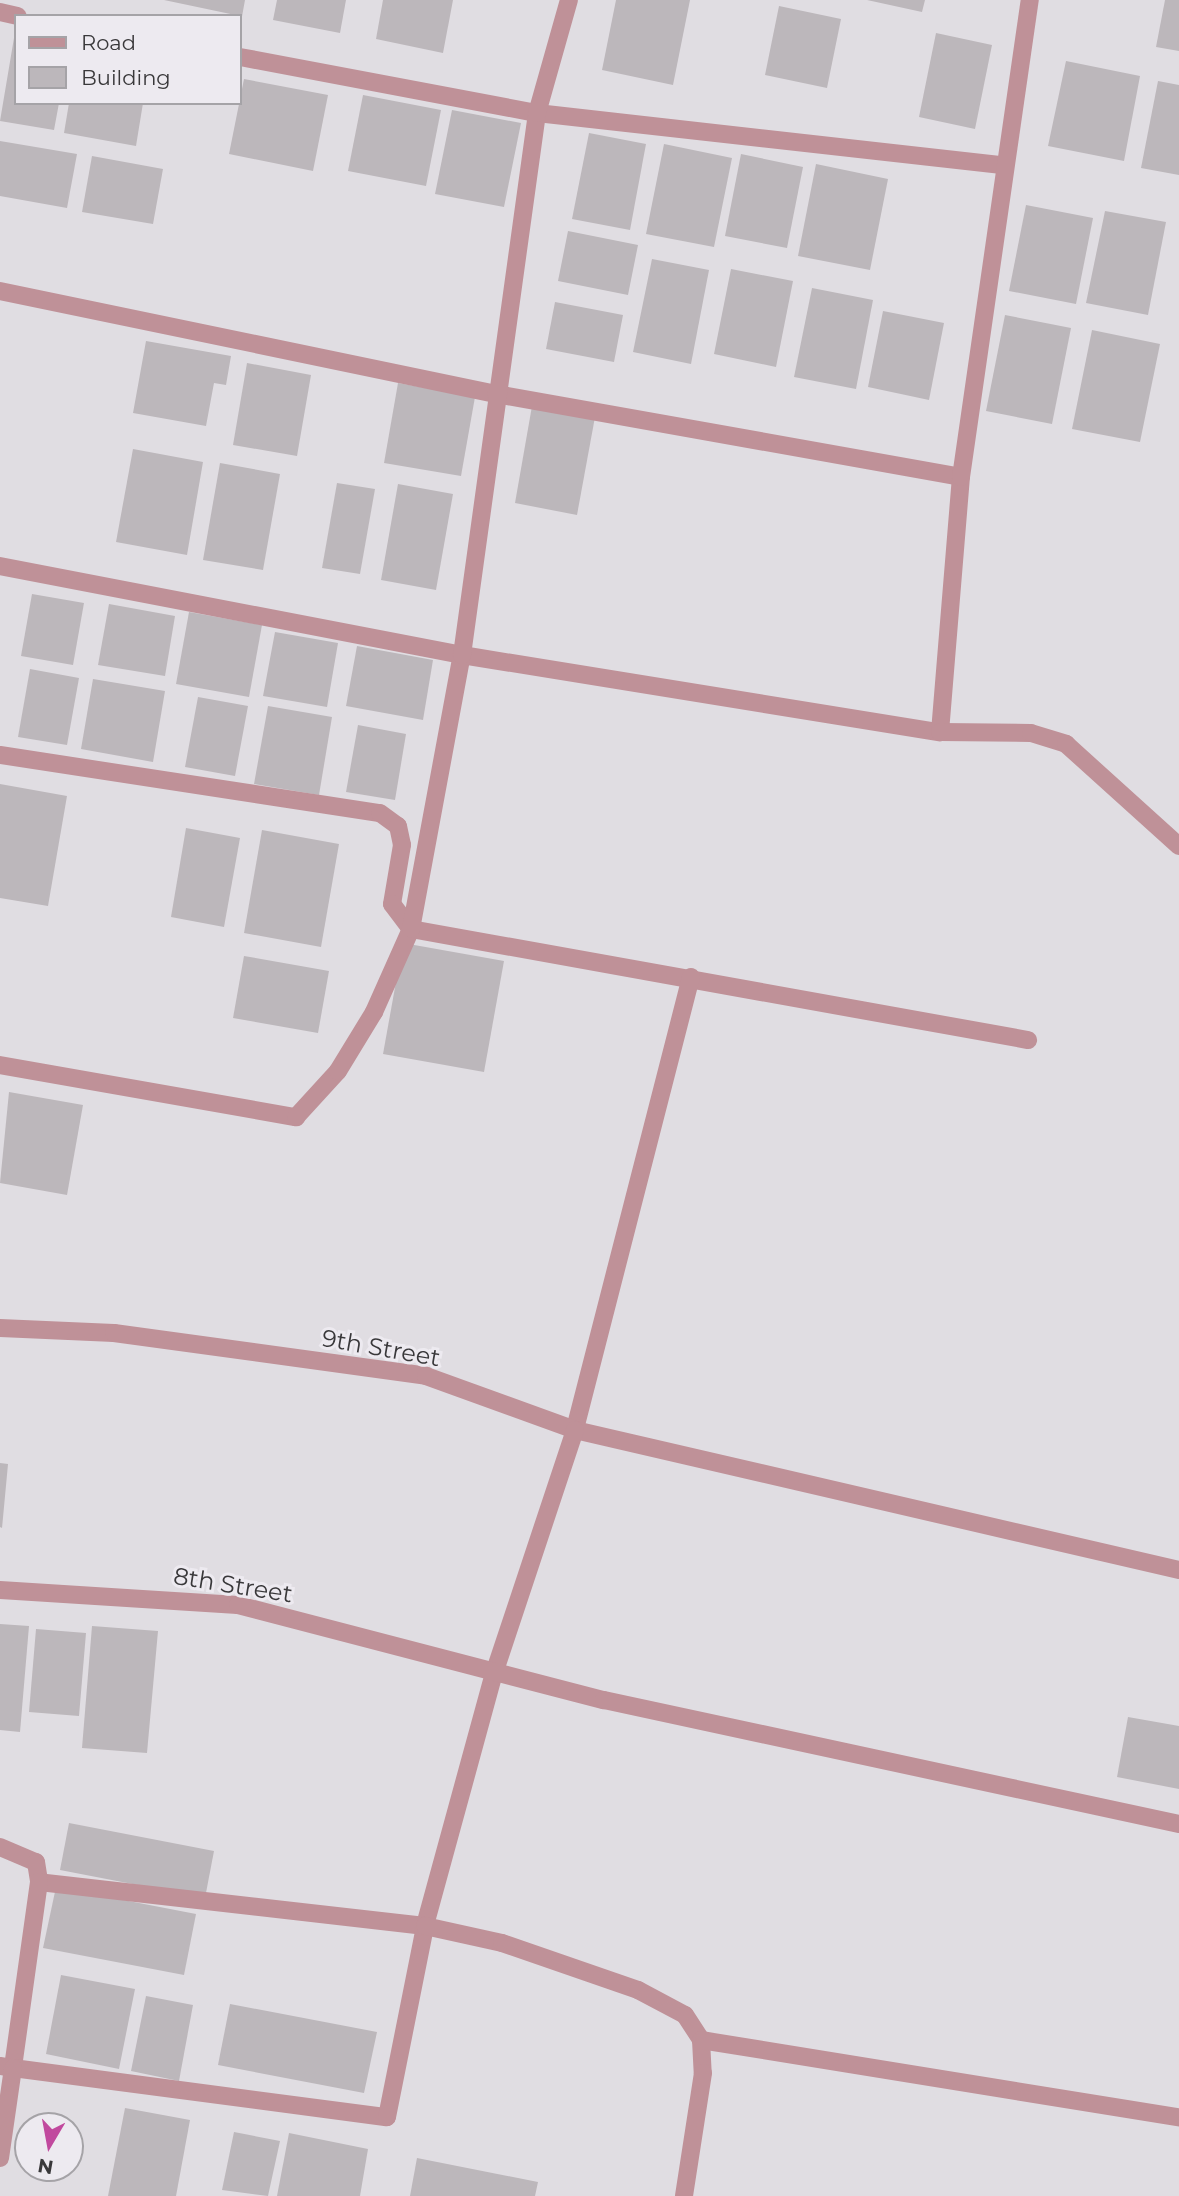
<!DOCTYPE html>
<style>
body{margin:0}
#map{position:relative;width:1179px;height:2196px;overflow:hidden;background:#e0dde2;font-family:Montserrat,sans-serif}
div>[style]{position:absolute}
.building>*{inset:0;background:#bcb7bb}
.minor>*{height:18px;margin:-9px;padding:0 9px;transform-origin:9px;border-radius:9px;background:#bf9198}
span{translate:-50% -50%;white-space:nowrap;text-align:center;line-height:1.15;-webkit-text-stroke:6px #edeaf0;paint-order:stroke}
.street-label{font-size:24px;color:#39383a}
.legend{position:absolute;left:14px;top:14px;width:228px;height:91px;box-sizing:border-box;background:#edeaf0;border:2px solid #a5a3a7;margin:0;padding:9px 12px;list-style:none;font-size:21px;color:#39383a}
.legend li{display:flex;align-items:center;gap:14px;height:35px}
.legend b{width:35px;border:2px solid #a5a3a7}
.north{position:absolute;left:14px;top:2112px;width:70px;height:70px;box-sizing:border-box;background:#edeaf0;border:2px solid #a5a3a7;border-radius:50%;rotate:190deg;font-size:19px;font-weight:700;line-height:28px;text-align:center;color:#39383a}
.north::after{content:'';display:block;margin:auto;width:24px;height:32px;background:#c1499e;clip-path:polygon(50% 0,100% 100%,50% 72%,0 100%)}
</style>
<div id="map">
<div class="building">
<div style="clip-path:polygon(164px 0,245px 0,241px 22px,240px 16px)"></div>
<div style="clip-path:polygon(277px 0,346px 0,340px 33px,273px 20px)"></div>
<div style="clip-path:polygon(383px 0,453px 0,443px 53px,376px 39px)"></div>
<div style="clip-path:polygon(616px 0,690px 0,673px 85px,602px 70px)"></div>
<div style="clip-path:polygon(867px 0,925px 0,922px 12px)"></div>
<div style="clip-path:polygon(1165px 0,1179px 0,1179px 51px,1156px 47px)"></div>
<div style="clip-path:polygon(779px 6px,841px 19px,827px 88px,765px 75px)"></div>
<div style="clip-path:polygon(16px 26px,16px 103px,59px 103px,54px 130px,0 121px)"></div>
<div style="clip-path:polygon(936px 33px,992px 45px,975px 129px,919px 117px)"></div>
<div style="clip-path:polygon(1066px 61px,1140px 76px,1124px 161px,1048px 146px)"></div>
<div style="clip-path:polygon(244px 79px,328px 95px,313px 171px,229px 154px)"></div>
<div style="clip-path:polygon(1158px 81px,1179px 85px,1179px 175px,1141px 168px)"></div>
<div style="clip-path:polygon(363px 95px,441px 110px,426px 186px,348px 171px)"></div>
<div style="clip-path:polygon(69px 103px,143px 103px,136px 146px,64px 133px)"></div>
<div style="clip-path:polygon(452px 110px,521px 123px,504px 207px,435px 194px)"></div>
<div style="clip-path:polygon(589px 133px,646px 144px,630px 230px,572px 219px)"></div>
<div style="clip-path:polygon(0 141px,77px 154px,67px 208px,0 196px)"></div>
<div style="clip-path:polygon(664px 144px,732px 158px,714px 247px,646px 234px)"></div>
<div style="clip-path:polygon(741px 154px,803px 167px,787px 248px,725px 236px)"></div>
<div style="clip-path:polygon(92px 156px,163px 169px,153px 224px,82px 212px)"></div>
<div style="clip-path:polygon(816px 164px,888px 179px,870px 270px,798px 256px)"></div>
<div style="clip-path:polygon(1026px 205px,1093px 218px,1076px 304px,1009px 291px)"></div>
<div style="clip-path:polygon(1105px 211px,1166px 222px,1148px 315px,1086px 303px)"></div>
<div style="clip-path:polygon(568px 231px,638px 245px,628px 295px,558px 281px)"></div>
<div style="clip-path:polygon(652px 259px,709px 270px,691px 364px,633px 352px)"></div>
<div style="clip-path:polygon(731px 269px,793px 281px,776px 367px,714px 354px)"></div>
<div style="clip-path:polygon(812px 288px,873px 300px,856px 389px,794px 377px)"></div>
<div style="clip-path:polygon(555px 302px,623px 315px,614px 362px,546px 349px)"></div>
<div style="clip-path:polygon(883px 311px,944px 323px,929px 400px,868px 387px)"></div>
<div style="clip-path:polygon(1005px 315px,1071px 328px,1052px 424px,986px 411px)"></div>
<div style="clip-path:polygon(1092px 330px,1160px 344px,1140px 442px,1072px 429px)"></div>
<div style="clip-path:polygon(146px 341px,231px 356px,226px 385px,214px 383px,206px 426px,133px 413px)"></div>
<div style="clip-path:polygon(247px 363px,311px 375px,297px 456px,233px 445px)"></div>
<div style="clip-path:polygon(398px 383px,475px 397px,461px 476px,384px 463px)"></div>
<div style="clip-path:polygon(532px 406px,595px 417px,577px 515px,515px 503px)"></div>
<div style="clip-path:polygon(133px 449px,203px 462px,187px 555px,116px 542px)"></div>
<div style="clip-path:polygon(220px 463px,280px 474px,263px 570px,203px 560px)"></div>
<div style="clip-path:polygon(337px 483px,375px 489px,360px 574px,322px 568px)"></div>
<div style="clip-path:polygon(398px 484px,453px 494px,436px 590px,381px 580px)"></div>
<div style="clip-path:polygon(32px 594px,84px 603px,73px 665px,21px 656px)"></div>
<div style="clip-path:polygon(109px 604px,175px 616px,165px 676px,98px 665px)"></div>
<div style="clip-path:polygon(189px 612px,262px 625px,249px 697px,176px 684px)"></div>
<div style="clip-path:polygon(275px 632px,338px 643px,327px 707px,263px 696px)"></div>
<div style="clip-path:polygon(357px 646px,433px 660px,423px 720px,346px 706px)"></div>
<div style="clip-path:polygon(30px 669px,79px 678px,67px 745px,18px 737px)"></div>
<div style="clip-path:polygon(93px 679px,165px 691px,153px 762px,81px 749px)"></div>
<div style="clip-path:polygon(198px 697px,248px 706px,235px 776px,185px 767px)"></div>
<div style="clip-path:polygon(268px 706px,332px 717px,319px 795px,254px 784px)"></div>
<div style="clip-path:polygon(358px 725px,406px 734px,395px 800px,346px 792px)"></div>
<div style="clip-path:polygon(0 784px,67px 796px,48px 906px,0 898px)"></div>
<div style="clip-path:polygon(186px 828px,240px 838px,224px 927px,171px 917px)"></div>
<div style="clip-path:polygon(262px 830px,339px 844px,321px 947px,244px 933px)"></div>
<div style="clip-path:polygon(403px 943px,504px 961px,484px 1072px,383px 1054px)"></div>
<div style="clip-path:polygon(244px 956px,329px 971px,318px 1033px,233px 1018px)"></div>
<div style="clip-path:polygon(9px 1092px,83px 1105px,67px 1195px,0 1183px)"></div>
<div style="clip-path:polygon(0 1463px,8px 1464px,2px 1528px,0 1527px)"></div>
<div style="clip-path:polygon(0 1624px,29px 1626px,20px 1732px,0 1730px)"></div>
<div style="clip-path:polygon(92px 1626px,158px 1631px,147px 1753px,82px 1748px)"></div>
<div style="clip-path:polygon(36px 1629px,86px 1633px,79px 1716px,29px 1712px)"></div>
<div style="clip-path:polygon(1128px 1717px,1179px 1726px,1179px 1789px,1117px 1777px)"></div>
<div style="clip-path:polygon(69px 1823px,214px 1851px,205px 1898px,60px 1870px)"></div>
<div style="clip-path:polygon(56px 1887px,196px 1914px,184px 1975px,43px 1948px)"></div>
<div style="clip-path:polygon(61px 1975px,135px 1989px,119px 2069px,46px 2054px)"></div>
<div style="clip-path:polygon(146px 1996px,193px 2005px,179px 2081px,131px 2071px)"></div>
<div style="clip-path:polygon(230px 2004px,377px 2032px,364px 2093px,218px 2065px)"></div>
<div style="clip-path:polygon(125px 2108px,190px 2120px,176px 2196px,108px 2196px)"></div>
<div style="clip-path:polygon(234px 2132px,280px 2141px,268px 2196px,222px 2190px)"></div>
<div style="clip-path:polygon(289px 2133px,368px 2149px,360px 2196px,277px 2196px)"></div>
<div style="clip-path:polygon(417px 2158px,538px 2182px,535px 2196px,410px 2196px)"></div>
</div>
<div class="minor">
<div style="left:0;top:12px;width:18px;rotate:13deg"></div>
<div style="left:240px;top:57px;width:302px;rotate:10.7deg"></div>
<div style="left:537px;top:113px;width:470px;rotate:6.4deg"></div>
<div style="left:0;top:291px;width:507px;rotate:11.73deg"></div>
<div style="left:496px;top:394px;width:472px;rotate:10.1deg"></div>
<div style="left:0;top:566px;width:470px;rotate:10.9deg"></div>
<div style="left:462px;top:655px;width:484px;rotate:9.2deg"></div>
<div style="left:940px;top:732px;width:256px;rotate:-85.3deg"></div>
<div style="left:961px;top:477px;width:482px;rotate:-81.8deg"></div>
<div style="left:940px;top:732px;width:91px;rotate:0.6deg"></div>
<div style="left:1031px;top:733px;width:37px;rotate:17deg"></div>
<div style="left:1066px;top:744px;width:152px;rotate:42.1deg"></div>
<div style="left:0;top:755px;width:384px;rotate:8.7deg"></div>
<div style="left:380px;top:813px;width:22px;rotate:36deg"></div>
<div style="left:398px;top:826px;width:19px;rotate:78deg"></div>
<div style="left:402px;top:845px;width:60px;rotate:99.6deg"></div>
<div style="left:392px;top:904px;width:31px;rotate:53deg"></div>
<div style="left:411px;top:929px;width:627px;rotate:10.2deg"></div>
<div style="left:691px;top:977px;width:468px;rotate:104.4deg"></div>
<div style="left:575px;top:1430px;width:620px;rotate:13.05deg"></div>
<div style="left:0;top:1065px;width:301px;rotate:10deg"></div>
<div style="left:296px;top:1117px;width:62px;rotate:-47.6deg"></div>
<div style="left:338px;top:1071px;width:69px;rotate:-58.6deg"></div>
<div style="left:374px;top:1012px;width:91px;rotate:-66deg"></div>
<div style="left:411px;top:929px;width:279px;rotate:-79.5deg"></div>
<div style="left:462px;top:655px;width:547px;rotate:-82.12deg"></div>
<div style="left:537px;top:113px;width:117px;rotate:-74.2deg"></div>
<div style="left:0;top:1328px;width:114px;rotate:2.5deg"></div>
<div style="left:114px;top:1333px;width:315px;rotate:7.8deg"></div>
<div style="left:426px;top:1376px;width:158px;rotate:19.9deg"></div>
<div style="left:575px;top:1430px;width:256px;rotate:108.4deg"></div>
<div style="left:494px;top:1673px;width:262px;rotate:105.3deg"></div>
<div style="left:425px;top:1926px;width:388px;rotate:-173.5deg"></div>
<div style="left:0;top:1590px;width:238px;rotate:3.6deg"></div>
<div style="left:238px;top:1605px;width:378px;rotate:14.6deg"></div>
<div style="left:604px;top:1700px;width:588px;rotate:12.17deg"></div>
<div style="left:0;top:1847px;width:39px;rotate:23deg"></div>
<div style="left:36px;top:1862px;width:20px;rotate:81deg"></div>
<div style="left:39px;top:1882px;width:188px;rotate:98deg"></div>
<div style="left:13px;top:2068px;width:377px;rotate:7.5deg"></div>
<div style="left:387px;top:2117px;width:195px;rotate:-78.7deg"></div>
<div style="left:425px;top:1926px;width:79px;rotate:12.4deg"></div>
<div style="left:502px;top:1943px;width:144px;rotate:19.1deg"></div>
<div style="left:638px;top:1990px;width:53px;rotate:28deg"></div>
<div style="left:685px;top:2015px;width:30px;rotate:57deg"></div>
<div style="left:701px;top:2040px;width:33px;rotate:87deg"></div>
<div style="left:703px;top:2073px;width:124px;rotate:98.8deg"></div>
<div style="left:701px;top:2040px;width:484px;rotate:9.2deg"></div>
<div style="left:0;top:2066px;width:13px;rotate:9deg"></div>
<div style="left:13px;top:2068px;width:91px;rotate:98.2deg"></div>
</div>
<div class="street-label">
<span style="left:381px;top:1348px;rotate:10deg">9th Street</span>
<span style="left:233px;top:1585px;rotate:9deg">8th Street</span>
</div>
<ul class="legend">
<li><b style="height:9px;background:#bf9198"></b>Road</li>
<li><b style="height:19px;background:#bcb7bb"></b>Building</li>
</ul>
<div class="north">N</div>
</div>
